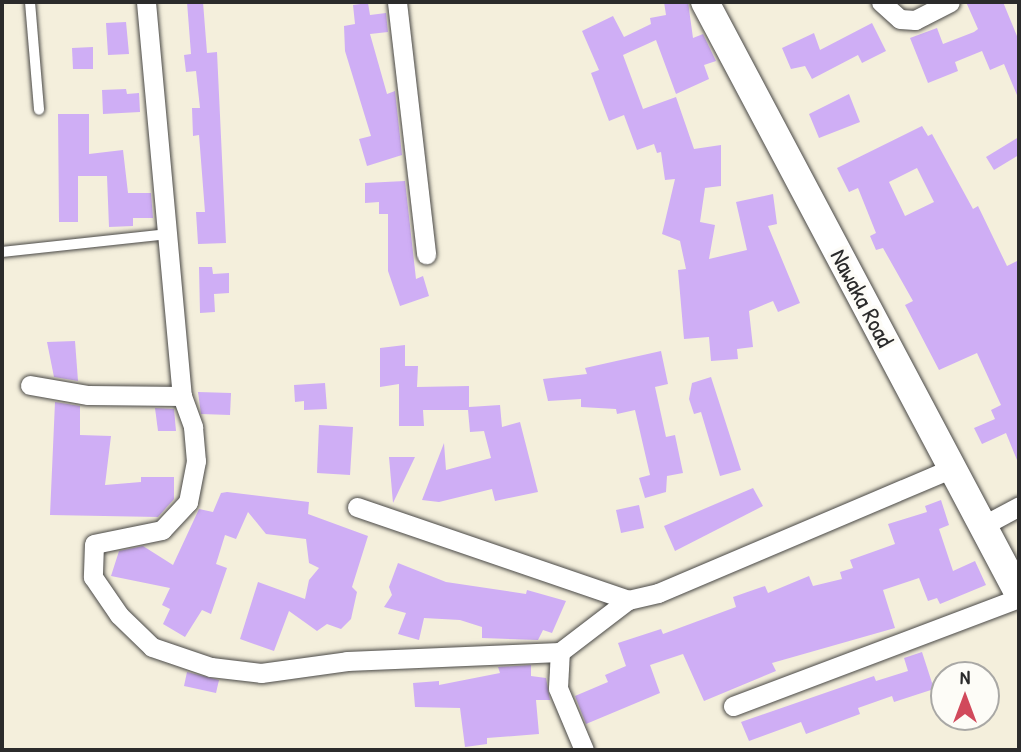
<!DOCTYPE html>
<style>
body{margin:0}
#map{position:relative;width:1021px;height:752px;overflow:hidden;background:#f4efdc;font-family:"Patrick Hand",sans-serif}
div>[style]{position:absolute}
.building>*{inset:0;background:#cfaef5}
.roads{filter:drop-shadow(0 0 2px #494846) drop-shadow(0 0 2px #494846)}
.lane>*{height:10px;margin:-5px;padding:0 5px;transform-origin:5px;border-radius:5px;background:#fff}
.street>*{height:19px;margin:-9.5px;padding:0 9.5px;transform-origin:9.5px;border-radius:9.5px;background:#fff}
.secondary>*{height:28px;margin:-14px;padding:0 14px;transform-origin:14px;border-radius:14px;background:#fff}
span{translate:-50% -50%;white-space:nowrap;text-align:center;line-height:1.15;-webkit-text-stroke:7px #fdfcf7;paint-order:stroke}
.street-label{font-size:24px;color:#2b2b2b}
.frame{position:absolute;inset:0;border:4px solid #2b2b2b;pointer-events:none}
.north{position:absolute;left:930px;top:661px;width:70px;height:70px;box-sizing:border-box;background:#fdfcf7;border:2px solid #a9a8a5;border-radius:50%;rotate:0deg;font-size:19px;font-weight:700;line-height:28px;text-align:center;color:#2b2b2b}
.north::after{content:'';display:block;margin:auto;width:24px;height:32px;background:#d1495b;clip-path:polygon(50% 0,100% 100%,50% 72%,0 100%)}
</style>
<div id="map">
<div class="building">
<div style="clip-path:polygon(187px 2px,203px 2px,207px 53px,217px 52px,226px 243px,198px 244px,196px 212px,205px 212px,199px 135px,193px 136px,192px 108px,200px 108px,196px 71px,186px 72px,184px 55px,191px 54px)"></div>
<div style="clip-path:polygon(664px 2px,688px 2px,693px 38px,703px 34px,716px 61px,704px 65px,709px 79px,676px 94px,656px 40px,623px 55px,643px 109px,676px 97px,694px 149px,721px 145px,721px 186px,705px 188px,700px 222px,715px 225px,709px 259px,747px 250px,736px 202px,773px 194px,777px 224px,768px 226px,800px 303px,778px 312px,773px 301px,749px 311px,753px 347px,737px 349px,738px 359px,711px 361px,709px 337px,684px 339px,678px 270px,686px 269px,680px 241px,662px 234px,675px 179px,665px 180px,661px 152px,657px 153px,654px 144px,637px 150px,624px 115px,609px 121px,591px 73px,599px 70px,582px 31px,613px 16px,624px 37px,651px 24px,650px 18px,666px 15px)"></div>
<div style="clip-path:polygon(966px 2px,1003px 2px,1019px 41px,1019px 100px,1004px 64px,990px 70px,982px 51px,955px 62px,958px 71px,928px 83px,910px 38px,937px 28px,943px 44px,974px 32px,978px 29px)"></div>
<div style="clip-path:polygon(368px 3px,370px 15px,386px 13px,388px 32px,370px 34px,387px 94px,395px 91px,402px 155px,367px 166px,359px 139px,371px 136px,345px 51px,344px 26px,355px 24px,353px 5px)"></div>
<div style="clip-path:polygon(126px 22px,129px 54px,108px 55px,106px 23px)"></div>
<div style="clip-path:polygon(872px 23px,886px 51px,862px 63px,858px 55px,812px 79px,805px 66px,791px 69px,782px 48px,814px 33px,820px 50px)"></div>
<div style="clip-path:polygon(93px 47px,93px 69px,73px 69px,72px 48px)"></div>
<div style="clip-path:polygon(126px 89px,127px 94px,139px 93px,140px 112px,103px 114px,102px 90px)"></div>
<div style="clip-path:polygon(849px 94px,860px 122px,819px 138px,809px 114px)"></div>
<div style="clip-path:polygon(58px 114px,89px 114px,89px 154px,123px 150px,128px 193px,151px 193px,153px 218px,133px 218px,133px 226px,109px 227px,107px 176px,78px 176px,78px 222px,59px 222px)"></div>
<div style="clip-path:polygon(evenodd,922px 126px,928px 136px,932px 134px,973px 209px,978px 206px,1007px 266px,1019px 260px,1019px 465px,1006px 433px,982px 444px,974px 428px,995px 419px,991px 410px,1001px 405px,977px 353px,939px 370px,905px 305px,913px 301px,883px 248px,876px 250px,870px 236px,876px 233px,858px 188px,849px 192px,837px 168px,922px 126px,917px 168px,934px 202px,905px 216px,889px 182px,917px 168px)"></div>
<div style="clip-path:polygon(1019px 137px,1019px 155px,994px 170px,986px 157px)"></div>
<div style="clip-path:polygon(405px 181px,416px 279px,423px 276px,429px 296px,400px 306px,388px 271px,388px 214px,379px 214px,379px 202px,365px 203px,365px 183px)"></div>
<div style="clip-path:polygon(199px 267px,212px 267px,213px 274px,229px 273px,229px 293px,214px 294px,215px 312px,200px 313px)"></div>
<div style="clip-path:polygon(75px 341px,78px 381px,54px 377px,47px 342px)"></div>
<div style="clip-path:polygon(405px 345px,405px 366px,418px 366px,417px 387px,469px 386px,469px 407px,500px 405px,502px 427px,520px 422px,538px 492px,495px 501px,492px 489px,439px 502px,422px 500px,444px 443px,446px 470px,491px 458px,484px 431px,470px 432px,468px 410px,423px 410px,424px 426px,399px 426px,399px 384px,380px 387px,380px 348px)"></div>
<div style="clip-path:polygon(661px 351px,668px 384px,655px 387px,666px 437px,675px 435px,683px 473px,667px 476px,666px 492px,645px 498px,639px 478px,650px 475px,635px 410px,617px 414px,616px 409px,581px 407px,581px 399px,548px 401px,543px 379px,587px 374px,585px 368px)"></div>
<div style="clip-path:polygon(711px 377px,741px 470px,720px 476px,701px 412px,694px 414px,689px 399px,692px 383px)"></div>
<div style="clip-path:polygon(325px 383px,327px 409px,304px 410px,304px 401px,295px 402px,294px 385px)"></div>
<div style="clip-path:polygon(198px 392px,231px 393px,230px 415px,201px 414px)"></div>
<div style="clip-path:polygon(55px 402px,80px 406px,80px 435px,111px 436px,105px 485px,141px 482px,141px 477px,174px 477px,174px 499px,158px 517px,50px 515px)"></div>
<div style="clip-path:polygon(155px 408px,174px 409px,176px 431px,158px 431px)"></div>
<div style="clip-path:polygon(319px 425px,353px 427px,350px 475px,317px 473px)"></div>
<div style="clip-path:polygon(389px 457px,415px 457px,393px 503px)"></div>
<div style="clip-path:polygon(753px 488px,763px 506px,675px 551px,664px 526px)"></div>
<div style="clip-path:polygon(227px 492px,309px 502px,308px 514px,368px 536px,352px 587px,357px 592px,351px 619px,341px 629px,327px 624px,317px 631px,289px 611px,274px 651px,240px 639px,258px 582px,305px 599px,309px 580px,319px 568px,309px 563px,306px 539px,266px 534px,248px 512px,236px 539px,225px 535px,216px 564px,227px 568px,211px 614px,202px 610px,185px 637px,163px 624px,170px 609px,162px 605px,170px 588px,111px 576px,119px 551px,143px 546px,173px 565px,199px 509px,213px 512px,221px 493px)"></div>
<div style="clip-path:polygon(941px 500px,949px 525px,939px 529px,953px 571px,975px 561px,986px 585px,940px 604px,937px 598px,928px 601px,919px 578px,883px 590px,895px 628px,772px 663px,776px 671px,704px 701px,683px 654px,650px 665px,660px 693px,586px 724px,575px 696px,608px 682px,605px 675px,626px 666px,618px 643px,661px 629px,663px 634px,736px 607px,733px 597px,765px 586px,768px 593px,809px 576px,813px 586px,842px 579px,840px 572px,853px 568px,850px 560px,895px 544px,888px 524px,927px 512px,925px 506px)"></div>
<div style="clip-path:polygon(639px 505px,644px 528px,621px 533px,616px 510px)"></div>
<div style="clip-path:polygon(398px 563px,446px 582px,526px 594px,527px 590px,566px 601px,552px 633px,543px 630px,538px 640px,482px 638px,482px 627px,460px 620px,424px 618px,419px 640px,398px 634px,406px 613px,384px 607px,392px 595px,389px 587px)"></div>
<div style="clip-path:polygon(922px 652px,934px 689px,894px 702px,892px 696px,858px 708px,860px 714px,806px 734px,801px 722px,749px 741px,741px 722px,874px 676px,876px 681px,908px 671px,904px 658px)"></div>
<div style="clip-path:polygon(531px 665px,531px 676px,546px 678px,550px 700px,536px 700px,539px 734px,487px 738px,487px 744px,465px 747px,460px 708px,415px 707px,413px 683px,439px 681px,439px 685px,500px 673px,498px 667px)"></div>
<div style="clip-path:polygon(187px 672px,219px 680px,216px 693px,184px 686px)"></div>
</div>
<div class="roads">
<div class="lane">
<div style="left:30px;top:2px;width:108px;rotate:85.2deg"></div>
<div style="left:2px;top:252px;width:167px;rotate:-6.2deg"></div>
</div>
<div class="street">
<div style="left:146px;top:2px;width:396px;rotate:84.8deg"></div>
<div style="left:182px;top:396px;width:33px;rotate:70deg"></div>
<div style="left:193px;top:427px;width:34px;rotate:85deg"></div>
<div style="left:196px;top:461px;width:42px;rotate:101deg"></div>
<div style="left:188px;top:502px;width:38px;rotate:133deg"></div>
<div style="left:162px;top:530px;width:69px;rotate:168.4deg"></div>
<div style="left:94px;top:544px;width:33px;rotate:92deg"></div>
<div style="left:93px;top:577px;width:46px;rotate:55.6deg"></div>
<div style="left:119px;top:615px;width:46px;rotate:44.1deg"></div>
<div style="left:152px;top:647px;width:62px;rotate:18.7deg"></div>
<div style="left:211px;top:667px;width:50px;rotate:6.8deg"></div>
<div style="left:261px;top:673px;width:87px;rotate:-7.9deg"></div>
<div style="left:347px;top:661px;width:213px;rotate:-2.4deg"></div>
<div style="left:397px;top:2px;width:254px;rotate:83.4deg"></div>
<div style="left:881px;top:2px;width:25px;rotate:42deg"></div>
<div style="left:900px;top:19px;width:15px;rotate:4deg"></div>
<div style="left:915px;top:20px;width:39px;rotate:-27deg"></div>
<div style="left:30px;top:385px;width:59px;rotate:9.8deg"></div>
<div style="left:88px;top:395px;width:94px;rotate:0.6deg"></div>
<div style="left:357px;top:507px;width:287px;rotate:18.9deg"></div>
<div style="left:628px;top:600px;width:31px;rotate:-13deg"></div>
<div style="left:658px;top:593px;width:320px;rotate:-23deg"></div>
<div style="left:984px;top:525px;width:40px;rotate:-28deg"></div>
<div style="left:733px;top:706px;width:306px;rotate:-20.7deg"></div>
<div style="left:584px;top:750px;width:67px;rotate:-112.8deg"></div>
<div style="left:558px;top:688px;width:36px;rotate:-87deg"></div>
<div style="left:560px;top:652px;width:86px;rotate:-37.4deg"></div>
</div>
<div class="secondary">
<div style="left:705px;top:2px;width:670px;rotate:62.06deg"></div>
</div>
</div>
<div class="street-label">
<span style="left:862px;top:298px;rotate:62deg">Nawaka Road</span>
</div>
<div class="frame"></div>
<div class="north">N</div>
</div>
